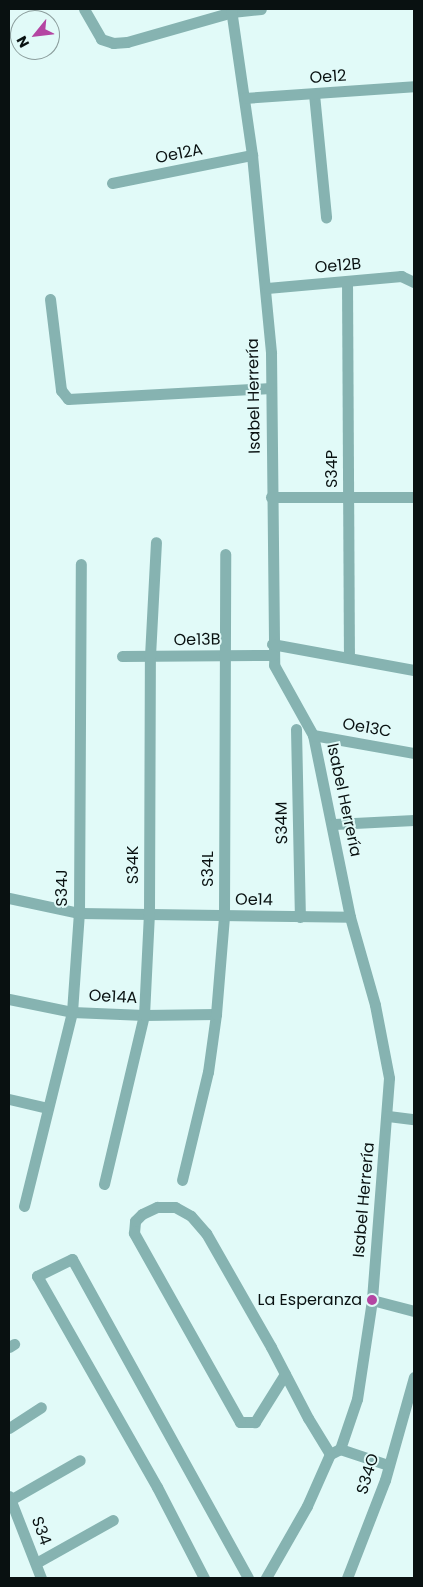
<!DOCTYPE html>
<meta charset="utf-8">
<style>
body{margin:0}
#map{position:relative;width:423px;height:1587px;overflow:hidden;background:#e1faf8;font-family:Poppins,sans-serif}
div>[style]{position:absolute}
.street>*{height:11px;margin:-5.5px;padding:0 5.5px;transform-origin:5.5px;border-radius:5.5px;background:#86b3b1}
.dots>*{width:14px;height:14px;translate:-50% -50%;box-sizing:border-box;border:2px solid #e1faf8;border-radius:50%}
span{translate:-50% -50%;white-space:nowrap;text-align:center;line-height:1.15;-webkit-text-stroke:4px #e1faf8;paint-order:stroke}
.street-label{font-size:16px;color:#091111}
.poi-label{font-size:16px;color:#091111}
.right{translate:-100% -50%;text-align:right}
.frame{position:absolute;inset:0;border:10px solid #091111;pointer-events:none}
.north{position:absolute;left:10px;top:10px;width:50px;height:50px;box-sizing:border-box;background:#e1faf8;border:1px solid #8b9d9c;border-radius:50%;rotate:241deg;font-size:14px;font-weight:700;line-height:20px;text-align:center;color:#091111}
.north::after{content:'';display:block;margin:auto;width:18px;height:22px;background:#b445a2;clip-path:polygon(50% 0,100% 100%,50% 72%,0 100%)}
</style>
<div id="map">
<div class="street">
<div style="left:84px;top:9px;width:34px;rotate:60deg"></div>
<div style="left:101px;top:39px;width:13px;rotate:18deg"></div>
<div style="left:113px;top:43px;width:14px;rotate:-4deg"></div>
<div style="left:127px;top:42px;width:109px;rotate:-15.9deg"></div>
<div style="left:232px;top:12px;width:29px;rotate:-6deg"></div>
<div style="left:231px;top:9px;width:148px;rotate:81.8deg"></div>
<div style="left:252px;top:155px;width:199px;rotate:84.5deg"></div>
<div style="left:271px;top:353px;width:312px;rotate:89.4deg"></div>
<div style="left:274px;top:665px;width:80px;rotate:60.9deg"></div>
<div style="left:313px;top:735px;width:186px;rotate:78.5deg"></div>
<div style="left:350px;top:917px;width:91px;rotate:74.1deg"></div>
<div style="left:375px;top:1005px;width:74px;rotate:79.1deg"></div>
<div style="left:389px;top:1078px;width:223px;rotate:94.4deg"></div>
<div style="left:372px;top:1300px;width:100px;rotate:98.6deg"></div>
<div style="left:357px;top:1399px;width:53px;rotate:108.8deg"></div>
<div style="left:340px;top:1449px;width:11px;rotate:153deg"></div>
<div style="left:330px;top:1454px;width:57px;rotate:113.9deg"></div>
<div style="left:307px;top:1506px;width:83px;rotate:119.7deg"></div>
<div style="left:314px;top:94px;width:124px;rotate:84.4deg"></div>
<div style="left:244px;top:98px;width:170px;rotate:-4deg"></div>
<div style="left:112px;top:183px;width:143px;rotate:-11.3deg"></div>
<div style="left:347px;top:281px;width:375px;rotate:89.7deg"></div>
<div style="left:267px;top:288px;width:135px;rotate:-5.1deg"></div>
<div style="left:401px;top:276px;width:14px;rotate:25deg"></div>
<div style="left:50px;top:299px;width:92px;rotate:83.1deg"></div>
<div style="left:61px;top:390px;width:11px;rotate:52deg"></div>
<div style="left:68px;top:399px;width:203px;rotate:-3.1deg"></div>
<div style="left:271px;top:497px;width:143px"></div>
<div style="left:272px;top:644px;width:144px;rotate:10.4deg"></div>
<div style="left:122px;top:656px;width:151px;rotate:-0.4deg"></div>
<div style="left:296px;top:729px;width:188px;rotate:88.8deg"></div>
<div style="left:313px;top:735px;width:103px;rotate:10.1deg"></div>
<div style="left:334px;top:824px;width:80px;rotate:-2.9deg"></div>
<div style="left:9px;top:898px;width:72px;rotate:12.1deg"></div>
<div style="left:79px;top:913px;width:271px;rotate:0.8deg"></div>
<div style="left:9px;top:999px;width:64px;rotate:11.7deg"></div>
<div style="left:72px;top:1012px;width:72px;rotate:2.4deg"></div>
<div style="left:144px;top:1015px;width:72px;rotate:-0.8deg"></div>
<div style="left:9px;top:1099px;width:39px;rotate:13deg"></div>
<div style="left:388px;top:1116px;width:26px;rotate:7deg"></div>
<div style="left:182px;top:1180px;width:111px;rotate:-76.5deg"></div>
<div style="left:208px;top:1072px;width:59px;rotate:-82.1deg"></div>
<div style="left:216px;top:1014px;width:98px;rotate:-85.3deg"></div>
<div style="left:224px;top:916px;width:362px;rotate:-89.8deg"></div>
<div style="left:104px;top:1184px;width:174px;rotate:-76.7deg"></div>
<div style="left:144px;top:1015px;width:101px;rotate:-87.2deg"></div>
<div style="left:149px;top:914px;width:258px;rotate:-89.8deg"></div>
<div style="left:150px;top:656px;width:114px;rotate:-87deg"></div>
<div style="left:24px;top:1206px;width:200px;rotate:-76.1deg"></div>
<div style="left:72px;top:1012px;width:99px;rotate:-86deg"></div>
<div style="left:79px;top:913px;width:349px;rotate:-89.7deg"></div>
<div style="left:372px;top:1300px;width:43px;rotate:14.7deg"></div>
<div style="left:9px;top:1347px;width:6px;rotate:-31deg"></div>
<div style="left:285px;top:1374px;width:57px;rotate:122deg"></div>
<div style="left:255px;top:1422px;width:15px;rotate:180deg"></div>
<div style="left:240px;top:1422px;width:217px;rotate:-119.3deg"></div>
<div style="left:134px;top:1233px;width:12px;rotate:-85deg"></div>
<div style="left:135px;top:1221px;width:10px;rotate:-45deg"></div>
<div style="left:142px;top:1214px;width:17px;rotate:-25deg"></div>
<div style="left:157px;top:1207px;width:18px"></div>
<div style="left:175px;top:1207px;width:18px;rotate:29deg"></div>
<div style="left:191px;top:1216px;width:23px;rotate:49deg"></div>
<div style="left:206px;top:1233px;width:131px;rotate:60.3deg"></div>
<div style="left:271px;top:1347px;width:80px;rotate:62.5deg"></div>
<div style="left:308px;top:1418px;width:42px;rotate:58.6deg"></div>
<div style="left:9px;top:1428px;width:38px;rotate:-33deg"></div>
<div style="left:340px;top:1449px;width:51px;rotate:18.4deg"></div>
<div style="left:9px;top:1496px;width:88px;rotate:68.7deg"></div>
<div style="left:12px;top:1499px;width:78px;rotate:-29.8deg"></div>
<div style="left:36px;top:1563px;width:88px;rotate:-29.2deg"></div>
<div style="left:204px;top:1578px;width:102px;rotate:-117.3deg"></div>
<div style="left:157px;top:1487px;width:243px;rotate:-119.6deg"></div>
<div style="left:37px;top:1276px;width:39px;rotate:-26deg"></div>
<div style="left:72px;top:1259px;width:364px;rotate:61.1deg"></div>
<div style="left:347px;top:1578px;width:105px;rotate:-68.8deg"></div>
<div style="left:385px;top:1480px;width:107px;rotate:-74.3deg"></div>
</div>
<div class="dots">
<div style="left:372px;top:1300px;background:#b445a2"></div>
</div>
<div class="street-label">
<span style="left:328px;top:77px;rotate:-4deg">Oe12</span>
<span style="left:179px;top:154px;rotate:-11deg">Oe12A</span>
<span style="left:338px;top:266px;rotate:-5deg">Oe12B</span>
<span style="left:254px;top:396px;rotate:-91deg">Isabel Herrería</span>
<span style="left:332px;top:469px;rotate:-90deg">S34P</span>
<span style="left:197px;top:640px;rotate:-1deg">Oe13B</span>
<span style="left:367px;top:728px;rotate:10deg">Oe13C</span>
<span style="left:344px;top:800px;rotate:78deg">Isabel Herrería</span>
<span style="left:282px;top:823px;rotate:-91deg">S34M</span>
<span style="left:133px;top:865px;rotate:-90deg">S34K</span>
<span style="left:208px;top:869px;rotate:-90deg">S34L</span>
<span style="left:62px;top:888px;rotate:-90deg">S34J</span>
<span style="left:254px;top:900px;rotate:1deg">Oe14</span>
<span style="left:113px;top:997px;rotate:3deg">Oe14A</span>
<span style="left:364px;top:1200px;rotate:-85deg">Isabel Herrería</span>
<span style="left:368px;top:1474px;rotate:-73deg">S34O</span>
<span style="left:41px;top:1531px;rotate:70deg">S34</span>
</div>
<div class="poi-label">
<span class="right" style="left:362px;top:1300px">La Esperanza</span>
</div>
<div class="frame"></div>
<div class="north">N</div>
</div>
